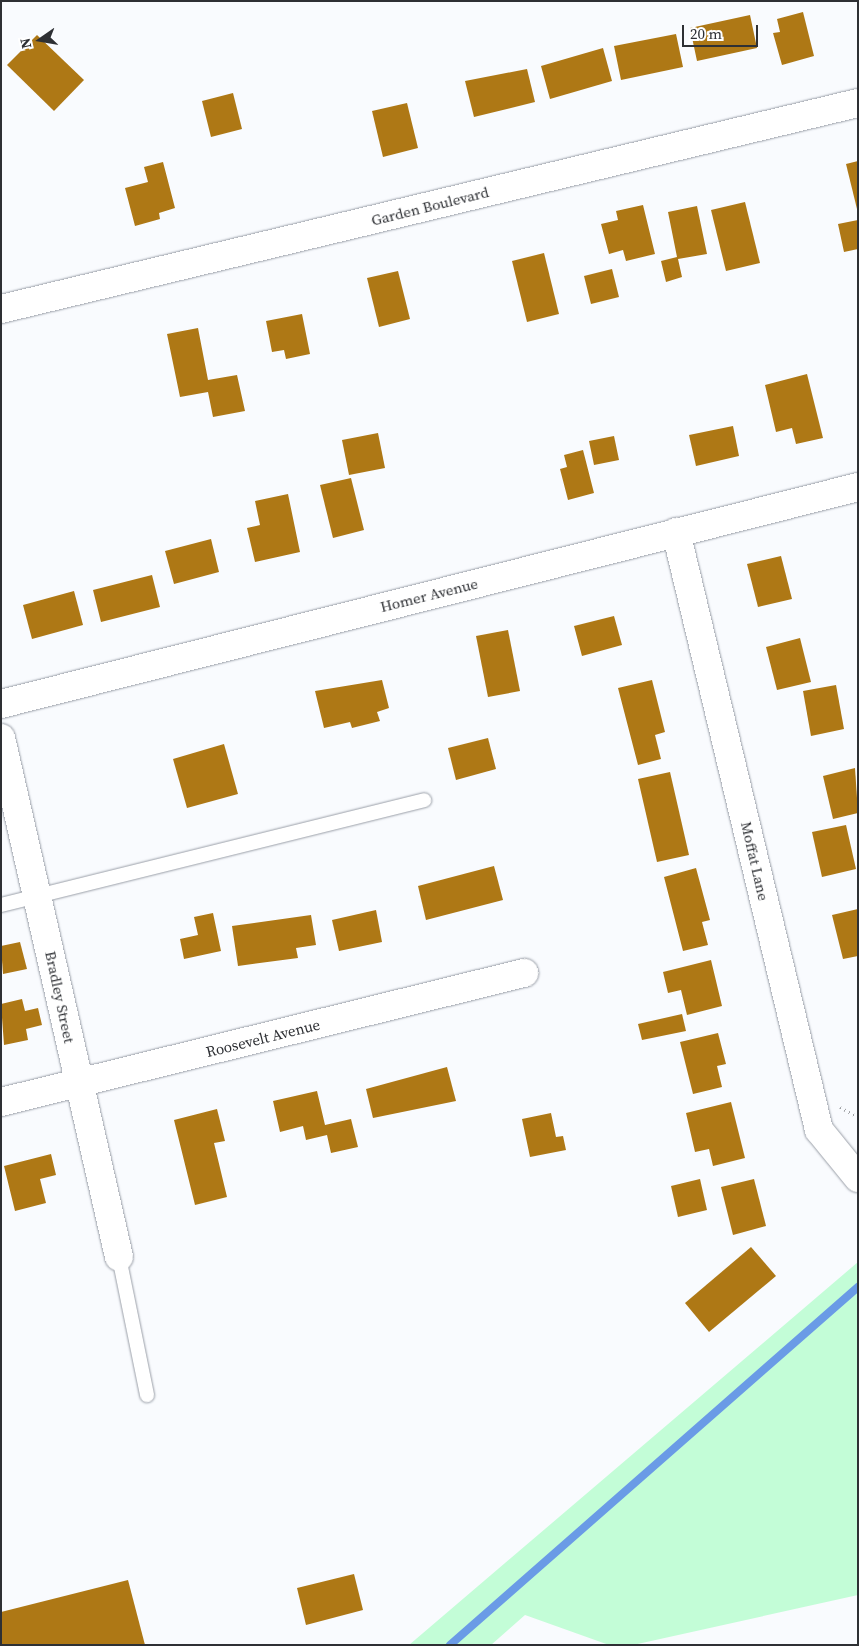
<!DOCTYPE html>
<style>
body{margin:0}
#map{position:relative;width:859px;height:1646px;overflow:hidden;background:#f9fbfe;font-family:"Source Serif 4",serif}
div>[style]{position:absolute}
.green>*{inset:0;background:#c3fdd7}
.stream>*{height:8px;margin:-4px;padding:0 4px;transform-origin:4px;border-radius:4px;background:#6a9be6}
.building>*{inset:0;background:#ae7815}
.path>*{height:3px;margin-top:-1.5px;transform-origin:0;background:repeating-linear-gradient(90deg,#9fa1a4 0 1px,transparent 0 5px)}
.roads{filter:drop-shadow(0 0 1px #9a9fa8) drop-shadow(0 0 1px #9a9fa8)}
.lane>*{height:14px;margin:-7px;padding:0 7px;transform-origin:7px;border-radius:7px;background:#fff}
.street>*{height:28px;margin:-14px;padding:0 14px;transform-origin:14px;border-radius:14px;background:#fff}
span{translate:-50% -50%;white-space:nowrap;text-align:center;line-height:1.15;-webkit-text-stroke:4px #fff;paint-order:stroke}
.street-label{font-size:15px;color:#2e3034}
.frame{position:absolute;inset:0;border:2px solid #2e3034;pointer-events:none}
.north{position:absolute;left:15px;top:15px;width:50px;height:50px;-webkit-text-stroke:4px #fff;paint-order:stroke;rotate:257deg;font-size:14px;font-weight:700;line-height:20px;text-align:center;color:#2e3034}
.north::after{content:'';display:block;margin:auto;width:18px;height:22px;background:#2e3034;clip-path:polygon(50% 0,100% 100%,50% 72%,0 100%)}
.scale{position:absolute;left:682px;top:25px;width:76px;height:22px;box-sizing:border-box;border:2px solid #2e3034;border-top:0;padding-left:6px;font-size:15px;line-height:18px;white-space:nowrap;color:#2e3034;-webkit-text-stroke:4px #fff;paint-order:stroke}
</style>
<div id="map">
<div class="green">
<div style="clip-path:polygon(858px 1262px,858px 1595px,633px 1645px,609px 1645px,525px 1615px,491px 1645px,409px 1645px)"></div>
</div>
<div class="stream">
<div style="left:450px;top:1645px;width:543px;rotate:-41.27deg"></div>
</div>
<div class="building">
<div style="clip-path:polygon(803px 12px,814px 56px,782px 65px,773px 33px,780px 32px,777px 19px)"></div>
<div style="clip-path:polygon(750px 15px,757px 48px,697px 61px,690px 28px)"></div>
<div style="clip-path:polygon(676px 34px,683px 67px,621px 80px,614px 46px)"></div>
<div style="clip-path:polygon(37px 35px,84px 80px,54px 111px,7px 65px)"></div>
<div style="clip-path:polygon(603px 48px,612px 81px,550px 99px,541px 66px)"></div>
<div style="clip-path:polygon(527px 69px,535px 102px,474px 117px,465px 81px)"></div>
<div style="clip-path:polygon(233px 93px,242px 129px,211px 137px,202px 101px)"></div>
<div style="clip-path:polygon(407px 103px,418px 148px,383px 157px,372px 111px)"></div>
<div style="clip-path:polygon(858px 161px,858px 208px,857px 209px,846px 164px)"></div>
<div style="clip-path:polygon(163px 162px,175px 208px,159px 213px,160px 219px,135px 226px,125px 188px,148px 182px,144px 167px)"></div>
<div style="clip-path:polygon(745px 202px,760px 263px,726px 271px,711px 210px)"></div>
<div style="clip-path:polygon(643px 205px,655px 254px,626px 261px,623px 250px,609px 254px,601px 224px,618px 220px,616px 211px)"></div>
<div style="clip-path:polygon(697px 206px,707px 254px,678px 259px,682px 277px,666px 282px,661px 261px,677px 257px,668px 212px)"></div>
<div style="clip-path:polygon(858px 220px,858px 249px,844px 252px,838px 224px)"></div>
<div style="clip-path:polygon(544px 253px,559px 314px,527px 322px,512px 261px)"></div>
<div style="clip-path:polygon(612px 269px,619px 297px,591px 304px,584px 276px)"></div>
<div style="clip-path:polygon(398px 271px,410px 319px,379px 327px,367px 278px)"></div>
<div style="clip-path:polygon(302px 314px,310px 354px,286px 359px,284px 350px,272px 352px,266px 321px)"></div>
<div style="clip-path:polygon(198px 328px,208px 380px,237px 375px,245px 411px,213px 417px,208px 392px,180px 397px,167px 334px)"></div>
<div style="clip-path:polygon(807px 374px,823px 438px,796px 444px,792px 428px,776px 432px,765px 385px)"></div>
<div style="clip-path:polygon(733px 426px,739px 456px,696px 466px,689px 435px)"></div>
<div style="clip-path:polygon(378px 433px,385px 468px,349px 475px,342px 440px)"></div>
<div style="clip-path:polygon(614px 436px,619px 460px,594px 465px,589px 441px)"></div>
<div style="clip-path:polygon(583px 450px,594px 493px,568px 500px,560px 469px,567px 467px,564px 455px)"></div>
<div style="clip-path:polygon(351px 478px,364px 530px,333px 538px,320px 485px)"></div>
<div style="clip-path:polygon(288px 494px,300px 552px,255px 562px,247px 528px,260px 525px,255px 501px)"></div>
<div style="clip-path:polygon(211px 539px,219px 572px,174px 584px,165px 551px)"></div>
<div style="clip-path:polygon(781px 556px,792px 599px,758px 607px,747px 564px)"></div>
<div style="clip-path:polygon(152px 575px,160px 607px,101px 622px,93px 590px)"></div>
<div style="clip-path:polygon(74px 591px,83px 625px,32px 639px,23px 605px)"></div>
<div style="clip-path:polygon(614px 616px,622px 645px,582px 656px,574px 626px)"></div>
<div style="clip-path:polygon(508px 630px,520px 691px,488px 697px,476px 636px)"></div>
<div style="clip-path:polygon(800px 638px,811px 682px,777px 690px,766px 647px)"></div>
<div style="clip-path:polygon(382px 680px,389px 708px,377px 712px,380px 721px,352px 728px,350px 722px,324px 728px,315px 691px)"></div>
<div style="clip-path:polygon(652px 680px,665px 732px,655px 735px,661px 759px,638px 765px,618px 688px)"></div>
<div style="clip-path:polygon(836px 685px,844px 729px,811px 736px,803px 691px)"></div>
<div style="clip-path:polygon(488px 738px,496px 769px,456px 780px,448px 748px)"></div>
<div style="clip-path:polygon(224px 744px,238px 794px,187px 808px,173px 759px)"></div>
<div style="clip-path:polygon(855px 768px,858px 813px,833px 819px,823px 776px)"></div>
<div style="clip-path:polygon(670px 772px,689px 855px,657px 862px,638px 779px)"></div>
<div style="clip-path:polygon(846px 825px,856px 869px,822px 877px,812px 832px)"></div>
<div style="clip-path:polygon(494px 866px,503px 900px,426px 920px,418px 886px)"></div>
<div style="clip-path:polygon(696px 868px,710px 920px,702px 922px,708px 945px,683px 951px,664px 877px)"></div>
<div style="clip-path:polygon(858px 909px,858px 956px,843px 959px,832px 915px)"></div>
<div style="clip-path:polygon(376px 910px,382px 942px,339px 951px,332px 920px)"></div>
<div style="clip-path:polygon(213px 913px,221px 951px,184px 959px,180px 939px,198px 935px,194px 917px)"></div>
<div style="clip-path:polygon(311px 915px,316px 945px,296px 948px,298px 958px,238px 966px,232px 926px)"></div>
<div style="clip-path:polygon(20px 942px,27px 969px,3px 974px,1px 946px)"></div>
<div style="clip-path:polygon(711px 960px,722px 1006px,687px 1015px,681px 990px,668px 993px,663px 972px)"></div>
<div style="clip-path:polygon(22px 999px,25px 1011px,38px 1008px,42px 1025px,26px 1029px,28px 1040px,4px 1045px,1px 1004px)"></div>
<div style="clip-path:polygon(682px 1014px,686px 1031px,642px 1040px,638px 1024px)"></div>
<div style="clip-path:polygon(718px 1033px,726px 1064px,717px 1066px,722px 1087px,693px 1094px,680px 1042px)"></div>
<div style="clip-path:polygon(447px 1067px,456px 1101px,373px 1118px,366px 1089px)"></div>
<div style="clip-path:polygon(317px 1091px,325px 1125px,351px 1119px,358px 1147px,331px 1153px,327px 1135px,306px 1140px,303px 1126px,280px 1132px,273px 1101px)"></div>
<div style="clip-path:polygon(731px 1102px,745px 1158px,713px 1166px,709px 1149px,695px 1152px,686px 1113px)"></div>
<div style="clip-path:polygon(217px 1109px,225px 1141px,214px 1143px,227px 1197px,195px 1205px,174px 1120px)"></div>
<div style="clip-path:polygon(551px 1113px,556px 1137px,563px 1136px,566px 1150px,530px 1157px,522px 1119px)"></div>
<div style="clip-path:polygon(51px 1154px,56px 1175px,40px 1179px,46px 1203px,15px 1211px,4px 1166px)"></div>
<div style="clip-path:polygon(700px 1179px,707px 1210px,678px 1217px,671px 1186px)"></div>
<div style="clip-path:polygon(754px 1179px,766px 1226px,733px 1235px,721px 1187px)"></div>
<div style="clip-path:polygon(751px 1247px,776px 1276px,709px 1332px,685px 1303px)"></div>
<div style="clip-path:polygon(354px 1574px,363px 1610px,306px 1625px,297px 1588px)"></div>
<div style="clip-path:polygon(128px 1580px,145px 1645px,1px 1645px,1px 1612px)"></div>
</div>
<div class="path">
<div style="left:840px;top:1107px;width:21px;rotate:29deg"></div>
</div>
<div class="roads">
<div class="lane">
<div style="left:1px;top:905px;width:436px;rotate:-13.9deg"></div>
<div style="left:119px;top:1257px;width:141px;rotate:78.5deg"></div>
</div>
<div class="street">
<div style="left:1px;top:309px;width:881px;rotate:-13.52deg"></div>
<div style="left:676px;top:532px;width:615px;rotate:76.55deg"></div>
<div style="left:819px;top:1130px;width:62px;rotate:50.9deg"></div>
<div style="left:1px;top:704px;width:884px;rotate:-14.21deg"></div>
<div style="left:1px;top:738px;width:532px;rotate:77.19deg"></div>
<div style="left:1px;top:1102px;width:539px;rotate:-13.86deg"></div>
</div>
</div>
<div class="street-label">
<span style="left:430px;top:206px;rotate:-14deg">Garden Boulevard</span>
<span style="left:429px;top:595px;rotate:-14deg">Homer Avenue</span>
<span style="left:755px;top:861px;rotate:77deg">Moffat Lane</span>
<span style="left:60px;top:997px;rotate:78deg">Bradley Street</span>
<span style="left:263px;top:1038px;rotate:-14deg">Roosevelt Avenue</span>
</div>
<div class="frame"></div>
<div class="north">N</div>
<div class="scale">20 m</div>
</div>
